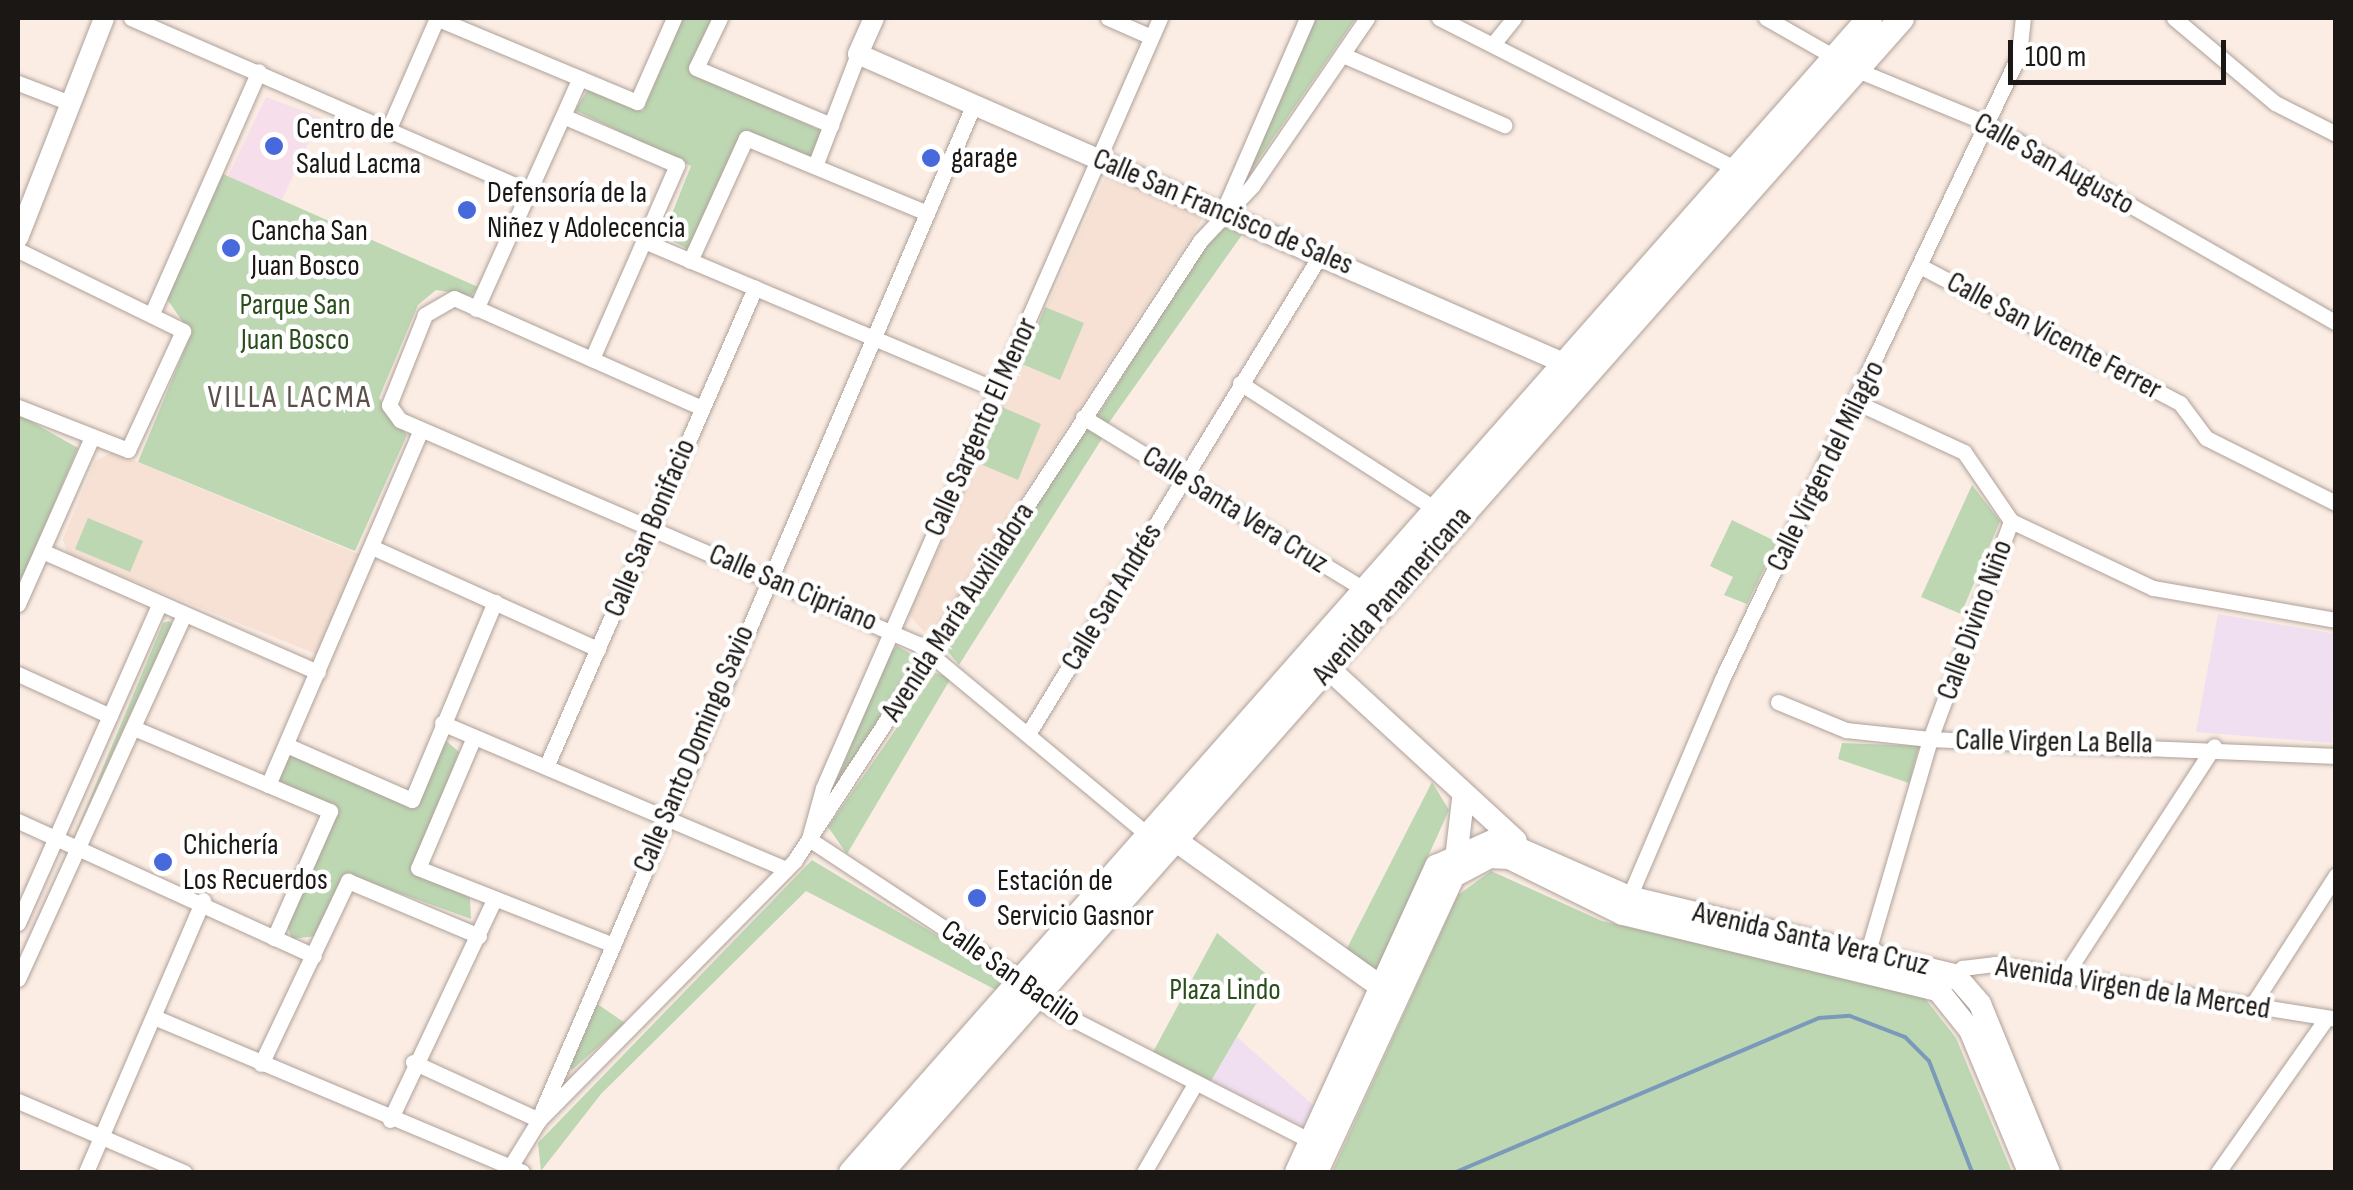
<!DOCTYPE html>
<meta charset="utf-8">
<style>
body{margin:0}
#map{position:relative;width:2353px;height:1190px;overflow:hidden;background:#fbede4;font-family:"Sofia Sans Condensed",sans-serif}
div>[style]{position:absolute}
.built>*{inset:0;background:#f6e1d4}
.industrial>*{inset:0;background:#f0dff1}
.medical>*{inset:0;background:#f6deea}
.green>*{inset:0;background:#bdd7b3}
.stream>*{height:4px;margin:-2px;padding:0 2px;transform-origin:2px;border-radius:2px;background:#7b9aba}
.roads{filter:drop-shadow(0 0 2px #aea199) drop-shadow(0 0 2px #aea199)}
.minor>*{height:15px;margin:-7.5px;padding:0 7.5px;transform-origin:7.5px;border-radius:7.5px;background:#fff}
.tertiary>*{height:20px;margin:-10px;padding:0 10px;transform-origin:10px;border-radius:10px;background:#fff}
.secondary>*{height:22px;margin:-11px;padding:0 11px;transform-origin:11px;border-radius:11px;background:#fff}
.primary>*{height:25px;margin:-12.5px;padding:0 12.5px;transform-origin:12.5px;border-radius:12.5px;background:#fff}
.dots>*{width:28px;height:28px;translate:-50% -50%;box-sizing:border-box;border:5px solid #fff;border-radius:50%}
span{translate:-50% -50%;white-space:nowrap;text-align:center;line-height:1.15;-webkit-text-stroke:9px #fff;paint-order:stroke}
.poi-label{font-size:30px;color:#1b1714}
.left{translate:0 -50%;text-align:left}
.street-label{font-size:30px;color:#1b1714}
.park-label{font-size:30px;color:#2a4e1b}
.neighbourhood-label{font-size:32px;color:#5a4f48;letter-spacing:2.5px}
.frame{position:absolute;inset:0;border:20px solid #1b1714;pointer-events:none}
.scale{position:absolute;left:2008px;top:40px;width:218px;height:45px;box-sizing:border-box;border:5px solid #1b1714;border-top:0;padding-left:12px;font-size:30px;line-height:35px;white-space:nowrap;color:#1b1714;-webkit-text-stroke:8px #fff;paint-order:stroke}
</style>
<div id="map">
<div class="built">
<div style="clip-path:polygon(1107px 173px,1202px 214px,1201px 221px,939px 623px,924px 632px,909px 615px)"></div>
<div style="clip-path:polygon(113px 452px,359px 554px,316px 654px,67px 554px,63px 539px,95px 461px)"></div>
</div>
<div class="industrial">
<div style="clip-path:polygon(2218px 614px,2335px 634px,2332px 743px,2196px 732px)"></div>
<div style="clip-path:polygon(1237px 1037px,1313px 1105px,1303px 1126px,1211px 1081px)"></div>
</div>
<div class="medical">
<div style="clip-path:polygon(266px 97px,320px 117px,282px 200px,228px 176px)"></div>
</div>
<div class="green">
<div style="clip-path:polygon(683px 18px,712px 18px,691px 67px,709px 81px,822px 131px,813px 160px,746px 131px,688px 249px,663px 236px,691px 166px,575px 110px,589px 88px,643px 111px)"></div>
<div style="clip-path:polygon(1313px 18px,1356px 18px,1252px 169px,1250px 167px)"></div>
<div style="clip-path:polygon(223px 174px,478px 287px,471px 296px,436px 290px,418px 305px,379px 398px,407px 435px,355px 551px,138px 462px,191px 334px,167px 299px)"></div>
<div style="clip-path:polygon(1221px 220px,1244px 232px,1108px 424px,1096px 418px)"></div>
<div style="clip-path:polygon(1045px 307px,1084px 323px,1060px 380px,1022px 364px)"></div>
<div style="clip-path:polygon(1002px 407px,1041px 424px,1018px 480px,978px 463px)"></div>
<div style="clip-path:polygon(18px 414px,78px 448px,18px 588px)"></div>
<div style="clip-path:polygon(1086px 426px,1103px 437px,959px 665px,944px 647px)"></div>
<div style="clip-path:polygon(1972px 485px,2000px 521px,1961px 614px,1921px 597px)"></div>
<div style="clip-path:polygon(88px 518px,143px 541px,130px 572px,75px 549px)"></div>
<div style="clip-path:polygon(1732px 520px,1777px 542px,1747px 604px,1724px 595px,1733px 577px,1710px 566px)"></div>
<div style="clip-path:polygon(169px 621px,172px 624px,74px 837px,163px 623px)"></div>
<div style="clip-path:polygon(897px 646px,920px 659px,834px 787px,889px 654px)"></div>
<div style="clip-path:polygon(935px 673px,951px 678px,847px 854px,828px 827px)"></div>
<div style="clip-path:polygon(443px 738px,459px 752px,412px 868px,470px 898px,471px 919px,347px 874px,316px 936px,292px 939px,287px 925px,337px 813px,278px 782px,286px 752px,403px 801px)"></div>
<div style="clip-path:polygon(1842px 743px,1919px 746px,1909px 783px,1838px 759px)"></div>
<div style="clip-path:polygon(1432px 782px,1449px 810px,1374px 976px,1344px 954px)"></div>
<div style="clip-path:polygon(812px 860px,1006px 977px,996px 990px,806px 891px,601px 1094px,541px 1171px,538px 1143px)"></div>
<div style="clip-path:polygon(1491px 871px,1602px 921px,1924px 997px,1956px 1038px,2012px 1172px,1332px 1172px,1458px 895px)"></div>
<div style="clip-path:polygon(1217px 933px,1271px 978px,1211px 1081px,1153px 1052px)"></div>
<div style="clip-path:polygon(596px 1003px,625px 1023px,572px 1070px,569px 1066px)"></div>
</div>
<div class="stream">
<div style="left:1456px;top:1172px;width:394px;rotate:-23deg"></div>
<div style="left:1819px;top:1018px;width:31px;rotate:-4deg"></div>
<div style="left:1850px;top:1016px;width:59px;rotate:20.9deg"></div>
<div style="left:1905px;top:1037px;width:34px;rotate:45deg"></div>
<div style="left:1929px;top:1061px;width:119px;rotate:68.8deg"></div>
</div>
<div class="roads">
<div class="minor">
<div style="left:131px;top:18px;width:434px;rotate:23.5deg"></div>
<div style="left:436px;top:18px;width:218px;rotate:22.7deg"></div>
<div style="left:637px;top:102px;width:92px;rotate:-66.2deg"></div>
<div style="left:720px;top:18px;width:55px;rotate:115.6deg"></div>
<div style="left:696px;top:68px;width:147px;rotate:22.9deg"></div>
<div style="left:1108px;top:18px;width:47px;rotate:23.8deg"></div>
<div style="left:1160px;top:18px;width:841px;rotate:113.64deg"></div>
<div style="left:823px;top:788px;width:53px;rotate:105.4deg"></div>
<div style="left:809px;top:839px;width:253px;rotate:33.4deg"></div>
<div style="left:1020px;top:978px;width:41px;rotate:45deg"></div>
<div style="left:1049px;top:1007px;width:299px;rotate:27.1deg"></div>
<div style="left:1439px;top:18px;width:333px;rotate:26.9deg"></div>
<div style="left:1766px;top:18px;width:105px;rotate:29.7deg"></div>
<div style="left:1857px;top:70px;width:139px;rotate:22.3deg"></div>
<div style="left:1986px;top:123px;width:403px;rotate:29.7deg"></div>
<div style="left:2174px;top:18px;width:132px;rotate:40.1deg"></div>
<div style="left:2275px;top:103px;width:68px;rotate:26.9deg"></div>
<div style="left:1493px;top:44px;width:33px;rotate:-51deg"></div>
<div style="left:1343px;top:55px;width:176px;rotate:23.5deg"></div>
<div style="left:18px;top:83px;width:56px;rotate:21deg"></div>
<div style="left:563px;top:116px;width:124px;rotate:23.3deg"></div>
<div style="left:677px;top:165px;width:212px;rotate:113.7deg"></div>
<div style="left:389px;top:128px;width:120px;rotate:-66.4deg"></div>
<div style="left:815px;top:166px;width:120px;rotate:-69deg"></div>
<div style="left:1224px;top:209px;width:208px;rotate:-66.5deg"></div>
<div style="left:644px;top:241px;width:383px;rotate:22.9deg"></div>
<div style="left:18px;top:250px;width:184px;rotate:26.1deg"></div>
<div style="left:183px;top:331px;width:131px;rotate:114.8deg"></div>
<div style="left:128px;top:450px;width:118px;rotate:-158.6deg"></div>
<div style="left:690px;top:261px;width:135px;rotate:-65.5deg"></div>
<div style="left:746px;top:138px;width:196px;rotate:22.5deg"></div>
<div style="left:1920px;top:266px;width:294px;rotate:27.8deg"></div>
<div style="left:2180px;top:403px;width:44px;rotate:53.4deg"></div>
<div style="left:2206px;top:438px;width:145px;rotate:26.6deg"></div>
<div style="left:476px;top:309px;width:253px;rotate:-65.8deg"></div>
<div style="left:153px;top:311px;width:262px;rotate:-66.2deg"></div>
<div style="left:1240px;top:383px;width:234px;rotate:32.8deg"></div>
<div style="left:1858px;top:403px;width:117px;rotate:24.8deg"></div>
<div style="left:1964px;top:452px;width:83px;rotate:55.7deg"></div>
<div style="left:2011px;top:521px;width:157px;rotate:25.3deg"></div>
<div style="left:2153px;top:588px;width:186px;rotate:9.9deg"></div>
<div style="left:702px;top:408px;width:271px;rotate:-156.1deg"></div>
<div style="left:454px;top:298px;width:34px;rotate:150deg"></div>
<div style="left:425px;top:315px;width:97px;rotate:111.8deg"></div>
<div style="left:389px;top:405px;width:19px;rotate:54deg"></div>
<div style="left:400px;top:420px;width:564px;rotate:23.39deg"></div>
<div style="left:918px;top:644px;width:299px;rotate:39.7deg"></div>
<div style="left:1083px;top:417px;width:337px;rotate:31.5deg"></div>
<div style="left:374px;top:548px;width:246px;rotate:24.3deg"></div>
<div style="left:44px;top:552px;width:299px;rotate:23.7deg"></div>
<div style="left:18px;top:604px;width:180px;rotate:-66.1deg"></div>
<div style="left:18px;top:674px;width:101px;rotate:24.5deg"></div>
<div style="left:1778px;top:702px;width:74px;rotate:22.4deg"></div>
<div style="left:1846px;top:730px;width:84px;rotate:6.1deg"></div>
<div style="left:1930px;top:739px;width:406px;rotate:2.4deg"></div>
<div style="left:442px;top:723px;width:374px;rotate:23deg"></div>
<div style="left:134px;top:728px;width:213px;rotate:23deg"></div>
<div style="left:330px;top:811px;width:139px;rotate:113.8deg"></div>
<div style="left:1028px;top:734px;width:562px;rotate:-58.6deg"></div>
<div style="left:474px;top:737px;width:142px;rotate:113.1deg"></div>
<div style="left:418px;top:868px;width:207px;rotate:21.5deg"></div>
<div style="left:286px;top:745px;width:137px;rotate:23.6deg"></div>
<div style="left:412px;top:800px;width:215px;rotate:-67.3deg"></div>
<div style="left:546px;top:767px;width:523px;rotate:-66.43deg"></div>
<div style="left:268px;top:785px;width:387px;rotate:-66.7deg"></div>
<div style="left:18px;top:821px;width:325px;rotate:24.5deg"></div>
<div style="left:1627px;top:902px;width:242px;rotate:-66.9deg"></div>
<div style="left:1722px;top:679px;width:691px;rotate:-64.55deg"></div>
<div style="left:2019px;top:55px;width:37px;rotate:-84deg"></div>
<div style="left:18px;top:923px;width:350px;rotate:-66.1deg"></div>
<div style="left:1869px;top:948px;width:218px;rotate:-73.7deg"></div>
<div style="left:1930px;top:739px;width:233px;rotate:-69.6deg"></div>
<div style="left:2065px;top:975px;width:273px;rotate:-56.9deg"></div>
<div style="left:18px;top:979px;width:401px;rotate:-65.5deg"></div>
<div style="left:1950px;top:981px;width:18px;rotate:-47deg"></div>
<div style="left:1962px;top:968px;width:32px;rotate:-7deg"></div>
<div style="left:1994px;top:964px;width:346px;rotate:9.1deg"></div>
<div style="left:2251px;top:1007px;width:157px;rotate:-57.2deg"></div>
<div style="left:154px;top:1017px;width:399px;rotate:22.8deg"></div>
<div style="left:413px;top:1062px;width:139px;rotate:24.7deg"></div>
<div style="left:261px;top:1064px;width:203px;rotate:-64.6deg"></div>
<div style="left:348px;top:881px;width:142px;rotate:22.8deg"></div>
<div style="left:18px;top:1101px;width:181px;rotate:23.2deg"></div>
<div style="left:542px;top:1111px;width:1096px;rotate:-66.78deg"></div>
<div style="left:390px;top:1120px;width:243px;rotate:-64.7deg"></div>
<div style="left:86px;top:1172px;width:296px;rotate:-66.7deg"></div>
<div style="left:507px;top:1172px;width:61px;rotate:-58.4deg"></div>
<div style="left:539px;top:1120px;width:365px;rotate:-45.4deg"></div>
<div style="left:795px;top:860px;width:740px;rotate:-56.8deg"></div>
<div style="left:1200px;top:241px;width:76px;rotate:-46.6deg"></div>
<div style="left:1252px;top:186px;width:204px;rotate:-55.6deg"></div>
<div style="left:1144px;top:1172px;width:102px;rotate:-59.9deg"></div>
<div style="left:2218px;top:1172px;width:187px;rotate:-54.8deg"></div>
</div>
<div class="tertiary">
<div style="left:874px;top:18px;width:39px;rotate:114deg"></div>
<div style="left:858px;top:54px;width:783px;rotate:23.65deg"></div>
<div style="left:18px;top:238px;width:236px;rotate:-68.6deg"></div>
</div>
<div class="secondary">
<div style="left:1328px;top:668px;width:255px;rotate:42.6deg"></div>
<div style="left:1161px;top:830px;width:282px;rotate:35.5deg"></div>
<div style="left:1454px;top:876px;width:40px;rotate:-28deg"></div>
<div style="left:1489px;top:857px;width:20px;rotate:3deg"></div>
<div style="left:1509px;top:858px;width:127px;rotate:26.2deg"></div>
<div style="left:1623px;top:914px;width:324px;rotate:13.6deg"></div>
<div style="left:1938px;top:990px;width:51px;rotate:51.3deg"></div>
<div style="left:1970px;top:1030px;width:154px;rotate:67.4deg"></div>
<div style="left:1296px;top:1172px;width:337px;rotate:-65.4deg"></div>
<div style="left:1436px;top:866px;width:67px;rotate:-23.9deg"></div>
<div style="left:1497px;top:839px;width:144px;rotate:23.7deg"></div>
<div style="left:1629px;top:897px;width:335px;rotate:13.5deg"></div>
<div style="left:1955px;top:975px;width:38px;rotate:49deg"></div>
<div style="left:1980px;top:1004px;width:182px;rotate:67.7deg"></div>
<div style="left:1317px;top:1172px;width:326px;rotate:-65.2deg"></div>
<div style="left:1454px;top:876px;width:78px;rotate:-83.3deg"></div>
</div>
<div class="primary">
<div style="left:851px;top:1172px;width:1539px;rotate:-48.58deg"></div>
<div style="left:880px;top:1172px;width:1541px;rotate:-48.5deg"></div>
</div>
</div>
<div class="dots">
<div style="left:274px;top:146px;background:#4769dc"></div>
<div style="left:931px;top:158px;background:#4769dc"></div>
<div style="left:467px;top:210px;background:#4769dc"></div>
<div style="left:231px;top:248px;background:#4769dc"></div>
<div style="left:163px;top:862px;background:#4769dc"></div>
<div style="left:977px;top:898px;background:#4769dc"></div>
</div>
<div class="poi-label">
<span class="left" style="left:296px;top:146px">Centro de<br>Salud Lacma</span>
<span class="left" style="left:951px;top:158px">garage</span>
<span class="left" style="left:487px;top:210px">Defensoría de la<br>Niñez y Adolecencia</span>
<span class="left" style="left:251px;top:248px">Cancha San<br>Juan Bosco</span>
<span class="left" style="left:183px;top:862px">Chichería<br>Los Recuerdos</span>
<span class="left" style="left:997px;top:898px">Estación de<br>Servicio Gasnor</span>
</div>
<div class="street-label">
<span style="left:2054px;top:164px;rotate:29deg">Calle San Augusto</span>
<span style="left:1223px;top:212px;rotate:23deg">Calle San Francisco de Sales</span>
<span style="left:2054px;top:336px;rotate:28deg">Calle San Vicente Ferrer</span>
<span style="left:981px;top:427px;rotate:-66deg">Calle Sargento El Menor</span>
<span style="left:1826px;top:466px;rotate:-64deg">Calle Virgen del Milagro</span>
<span style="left:1235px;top:510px;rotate:32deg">Calle Santa Vera Cruz</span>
<span style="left:650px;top:528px;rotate:-67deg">Calle San Bonifacio</span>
<span style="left:793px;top:588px;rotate:23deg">Calle San Cipriano</span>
<span style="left:1392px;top:596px;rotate:-49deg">Avenida Panamericana</span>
<span style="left:1112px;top:597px;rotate:-59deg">Calle San Andrés</span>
<span style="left:958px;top:612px;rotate:-57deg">Avenida María Auxiliadora</span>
<span style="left:1975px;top:620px;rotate:-70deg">Calle Divino Niño</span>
<span style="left:2054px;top:742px;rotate:1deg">Calle Virgen La Bella</span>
<span style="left:694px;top:749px;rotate:-67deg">Calle Santo Domingo Savio</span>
<span style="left:1811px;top:939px;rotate:13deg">Avenida Santa Vera Cruz</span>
<span style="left:1011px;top:974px;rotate:35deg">Calle San Bacilio</span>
<span style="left:2133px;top:988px;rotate:9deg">Avenida Virgen de la Merced</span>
</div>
<div class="park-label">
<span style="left:295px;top:322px">Parque San<br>Juan Bosco</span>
<span style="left:1225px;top:990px">Plaza Lindo</span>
</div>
<div class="neighbourhood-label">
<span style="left:290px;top:398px">VILLA LACMA</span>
</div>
<div class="frame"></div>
<div class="scale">100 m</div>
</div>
